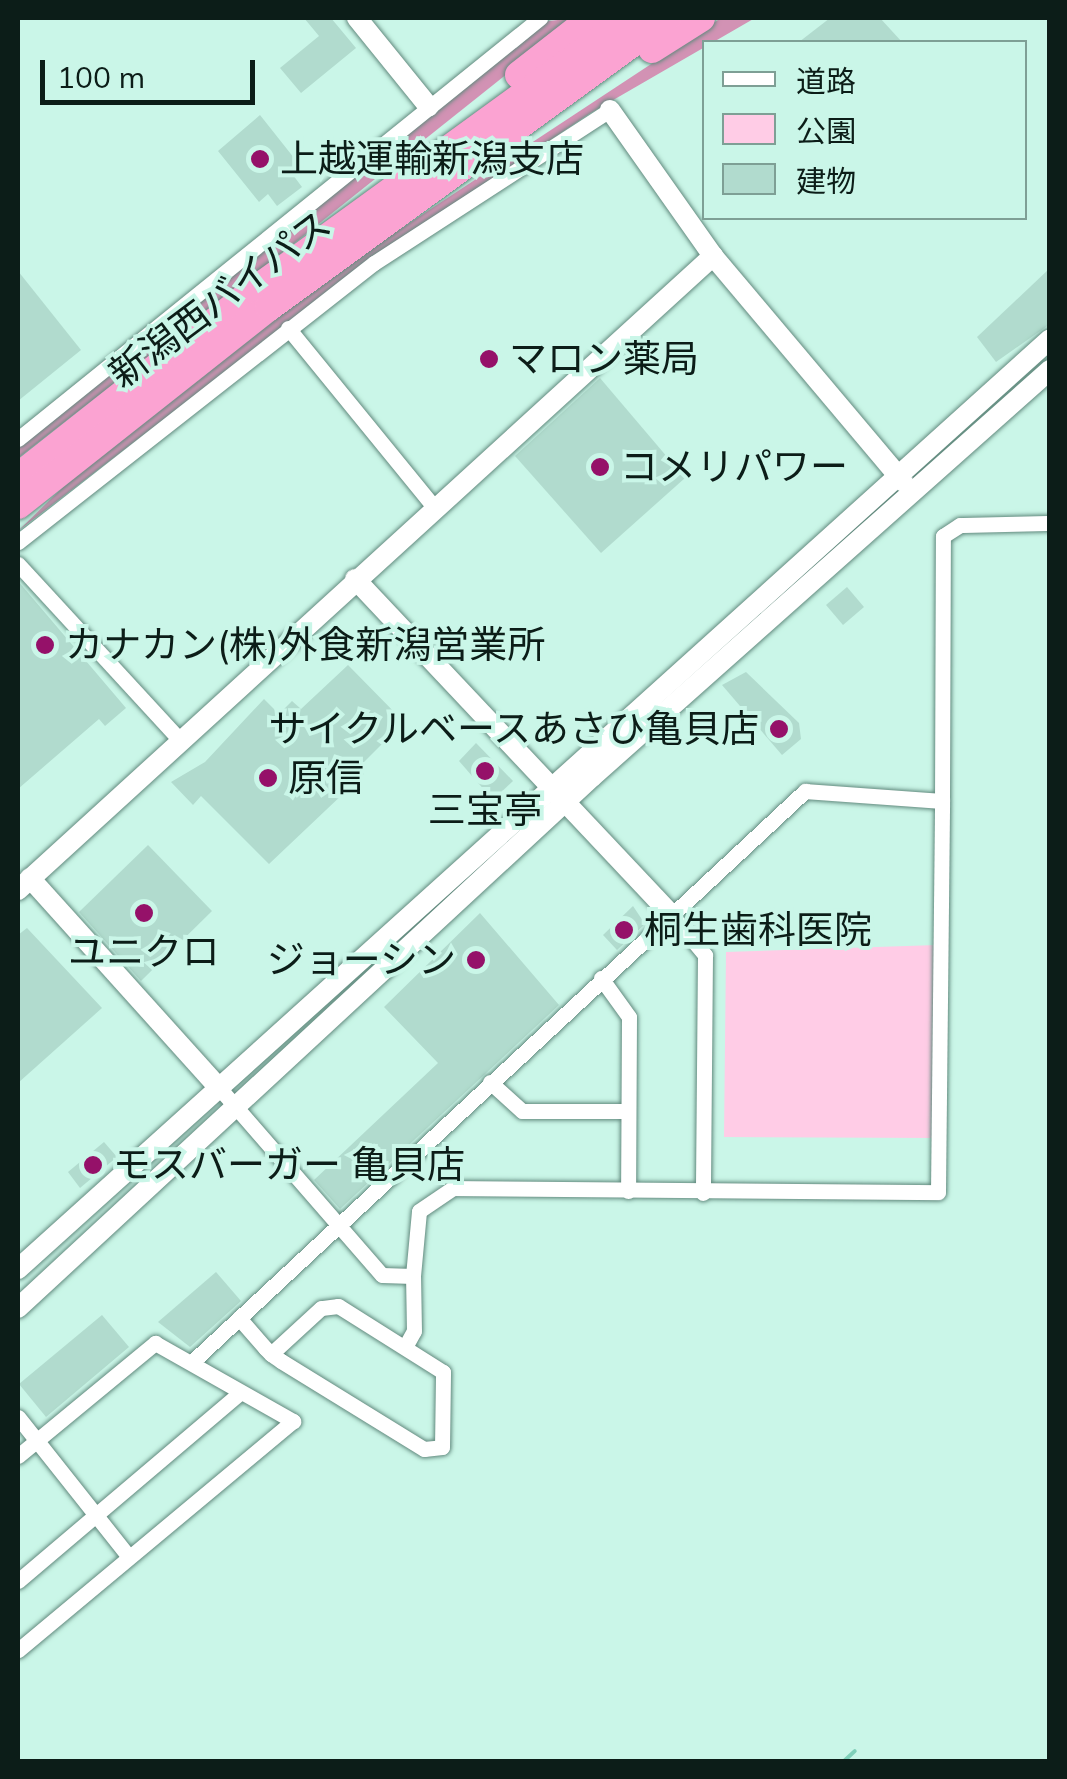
<!DOCTYPE html>
<meta charset="utf-8">
<style>
body{margin:0}
#map{position:relative;width:1067px;height:1779px;overflow:hidden;background:#caf6e8;font-family:Mulish,"Noto Sans JP",sans-serif}
div>[style]{position:absolute}
.green>*{inset:0;background:#ffcce6}
.forest>*{inset:0;background:#d292b4}
.stream>*{height:4px;margin:-2px;padding:0 2px;transform-origin:2px;border-radius:2px;background:#7fd0b9}
.building>*{inset:0;background:#b1dbce}
.roads{filter:drop-shadow(0 0 2px #628a7e) drop-shadow(0 0 2px #628a7e)}
.minor>*{height:15px;margin:-7.5px;padding:0 7.5px;transform-origin:7.5px;border-radius:7.5px;background:#fff}
.tertiary>*{height:20px;margin:-10px;padding:0 10px;transform-origin:10px;border-radius:10px;background:#fff}
.motorway>*{height:28px;margin:-14px;padding:0 14px;transform-origin:14px;border-radius:14px;background:#fba3d2}
.dots>*{width:28px;height:28px;translate:-50% -50%;box-sizing:border-box;border:5px solid #caf6e8;border-radius:50%}
span{translate:-50% -50%;white-space:nowrap;text-align:center;line-height:1.15;-webkit-text-stroke:8px #caf6e8;paint-order:stroke}
.poi-label{font-size:38px;color:#0c1d18}
.left{translate:0 -50%;text-align:left}
.right{translate:-100% -50%;text-align:right}
.street-label{font-size:38px;color:#0c1d18}
.frame{position:absolute;inset:0;border:20px solid #0c1d18;pointer-events:none}
.legend{position:absolute;left:702px;top:40px;width:325px;height:180px;box-sizing:border-box;background:#caf6e8;border:2px solid #7e9f95;margin:0;padding:12px 18px;list-style:none;font-size:30px;color:#0c1d18}
.legend li{display:flex;align-items:center;gap:20px;height:50px}
.legend b{width:50px;border:2px solid #7e9f95}
.scale{position:absolute;left:40px;top:60px;width:215px;height:45px;box-sizing:border-box;border:5px solid #0c1d18;border-top:0;padding-left:12px;font-size:30px;line-height:35px;white-space:nowrap;color:#0c1d18;-webkit-text-stroke:8px #caf6e8;paint-order:stroke}
</style>
<div id="map">
<div class="green">
<div style="clip-path:polygon(937px 945px,934px 1138px,724px 1137px,726px 952px)"></div>
</div>
<div class="forest">
<div style="clip-path:polygon(577px 18px,306px 234px,18px 458px,18px 448px,548px 21px)"></div>
<div style="clip-path:polygon(721px 18px,755px 18px,589px 114px,365px 265px,18px 531px,93px 458px,335px 272px)"></div>
</div>
<div class="stream">
<div style="left:843px;top:1762px;width:16px;rotate:-43deg"></div>
</div>
<div class="building">
<div style="clip-path:polygon(304px 18px,331px 18px,356px 48px,301px 93px,280px 68px,319px 36px)"></div>
<div style="clip-path:polygon(830px 18px,880px 18px,902px 42px,799px 42px)"></div>
<div style="clip-path:polygon(260px 115px,302px 168px,293px 175px,302px 187px,277px 206px,268px 194px,259px 202px,218px 151px)"></div>
<div style="clip-path:polygon(1050px 268px,1050px 324px,996px 362px,977px 337px)"></div>
<div style="clip-path:polygon(18px 271px,81px 350px,18px 401px)"></div>
<div style="clip-path:polygon(600px 378px,685px 478px,601px 553px,515px 456px)"></div>
<div style="clip-path:polygon(18px 581px,126px 708px,105px 726px,99px 719px,18px 789px)"></div>
<div style="clip-path:polygon(847px 587px,864px 607px,843px 625px,826px 605px)"></div>
<div style="clip-path:polygon(348px 665px,404px 722px,358px 768px,364px 774px,269px 864px,201px 796px,193px 805px,171px 782px,205px 762px,264px 699px,279px 714px,292px 701px,301px 709px)"></div>
<div style="clip-path:polygon(746px 672px,799px 723px,801px 739px,782px 755px,722px 685px)"></div>
<div style="clip-path:polygon(476px 743px,513px 781px,493px 800px,459px 761px)"></div>
<div style="clip-path:polygon(148px 845px,212px 911px,141px 981px,79px 912px)"></div>
<div style="clip-path:polygon(633px 906px,645px 924px,617px 950px,603px 935px)"></div>
<div style="clip-path:polygon(480px 913px,559px 1005px,340px 1209px,314px 1180px,438px 1063px,384px 1007px)"></div>
<div style="clip-path:polygon(27px 928px,102px 1008px,18px 1083px,18px 935px)"></div>
<div style="clip-path:polygon(104px 1142px,117px 1157px,80px 1188px,68px 1172px)"></div>
<div style="clip-path:polygon(216px 1272px,241px 1301px,190px 1347px,158px 1322px)"></div>
<div style="clip-path:polygon(102px 1315px,129px 1347px,46px 1417px,19px 1384px)"></div>
</div>
<div class="roads">
<div class="minor">
<div style="left:288px;top:328px;width:231px;rotate:50.8deg"></div>
<div style="left:18px;top:439px;width:671px;rotate:-38.89deg"></div>
<div style="left:18px;top:542px;width:452px;rotate:-38.1deg"></div>
<div style="left:374px;top:263px;width:281px;rotate:-33deg"></div>
<div style="left:18px;top:564px;width:239px;rotate:47.4deg"></div>
<div style="left:670px;top:913px;width:55px;rotate:50.2deg"></div>
<div style="left:705px;top:955px;width:238px;rotate:90.5deg"></div>
<div style="left:601px;top:978px;width:48px;rotate:54.3deg"></div>
<div style="left:629px;top:1017px;width:174px;rotate:90.3deg"></div>
<div style="left:490px;top:1082px;width:43px;rotate:42.2deg"></div>
<div style="left:522px;top:1111px;width:106px"></div>
<div style="left:221px;top:1090px;width:245px;rotate:49deg"></div>
<div style="left:382px;top:1275px;width:31px;rotate:2deg"></div>
<div style="left:413px;top:1276px;width:65px;rotate:-84.7deg"></div>
<div style="left:419px;top:1211px;width:41px;rotate:-34.1deg"></div>
<div style="left:453px;top:1188px;width:485px;rotate:0.5deg"></div>
<div style="left:938px;top:1192px;width:391px;rotate:-89.4deg"></div>
<div style="left:239px;top:1318px;width:40px;rotate:49deg"></div>
<div style="left:265px;top:1348px;width:8px;rotate:45deg"></div>
<div style="left:271px;top:1354px;width:12px;rotate:35deg"></div>
<div style="left:281px;top:1361px;width:168px;rotate:31.6deg"></div>
<div style="left:424px;top:1449px;width:18px;rotate:-6deg"></div>
<div style="left:442px;top:1447px;width:75px;rotate:-89.2deg"></div>
<div style="left:443px;top:1372px;width:124px;rotate:-147.8deg"></div>
<div style="left:338px;top:1306px;width:17px;rotate:173deg"></div>
<div style="left:321px;top:1308px;width:68px;rotate:137.4deg"></div>
<div style="left:405px;top:1347px;width:18px;rotate:-61deg"></div>
<div style="left:414px;top:1331px;width:55px;rotate:-91deg"></div>
<div style="left:192px;top:1362px;width:838px;rotate:-42.97deg"></div>
<div style="left:805px;top:791px;width:137px;rotate:4.2deg"></div>
<div style="left:942px;top:801px;width:265px;rotate:-89.8deg"></div>
<div style="left:943px;top:536px;width:20px;rotate:-33deg"></div>
<div style="left:960px;top:525px;width:90px;rotate:-1.3deg"></div>
<div style="left:18px;top:1417px;width:177px;rotate:51.6deg"></div>
<div style="left:18px;top:1456px;width:178px;rotate:-39.5deg"></div>
<div style="left:155px;top:1343px;width:159px;rotate:29.5deg"></div>
<div style="left:293px;top:1421px;width:358px;rotate:140.2deg"></div>
<div style="left:18px;top:1581px;width:292px;rotate:-40.3deg"></div>
</div>
<div class="tertiary">
<div style="left:357px;top:18px;width:114px;rotate:51deg"></div>
<div style="left:610px;top:110px;width:179px;rotate:54.8deg"></div>
<div style="left:713px;top:256px;width:295px;rotate:49.9deg"></div>
<div style="left:355px;top:579px;width:459px;rotate:46.7deg"></div>
<div style="left:30px;top:878px;width:285px;rotate:48deg"></div>
<div style="left:18px;top:890px;width:941px;rotate:-42.37deg"></div>
<div style="left:18px;top:1269px;width:1389px;rotate:-42.02deg"></div>
<div style="left:18px;top:1308px;width:782px;rotate:-42.77deg"></div>
<div style="left:592px;top:777px;width:613px;rotate:-41.63deg"></div>
</div>
<div class="motorway">
<div style="left:652px;top:49px;width:58px;rotate:-32.3deg"></div>
<div style="left:519px;top:75px;width:93px;rotate:-38deg"></div>
<div style="left:18px;top:477px;width:302px;rotate:-38.3deg"></div>
<div style="left:255px;top:290px;width:463px;rotate:-36deg"></div>
<div style="left:18px;top:505px;width:320px;rotate:-38.3deg"></div>
<div style="left:269px;top:307px;width:492px;rotate:-36deg"></div>
</div>
</div>
<div class="dots">
<div style="left:260px;top:159px;background:#951169"></div>
<div style="left:489px;top:359px;background:#951169"></div>
<div style="left:600px;top:467px;background:#951169"></div>
<div style="left:45px;top:645px;background:#951169"></div>
<div style="left:779px;top:729px;background:#951169"></div>
<div style="left:485px;top:771px;background:#951169"></div>
<div style="left:268px;top:778px;background:#951169"></div>
<div style="left:144px;top:913px;background:#951169"></div>
<div style="left:624px;top:930px;background:#951169"></div>
<div style="left:476px;top:960px;background:#951169"></div>
<div style="left:93px;top:1165px;background:#951169"></div>
</div>
<div class="poi-label">
<span class="left" style="left:280px;top:159px">上越運輸新潟支店</span>
<span class="left" style="left:509px;top:359px">マロン薬局</span>
<span class="left" style="left:620px;top:467px">コメリパワー</span>
<span class="left" style="left:65px;top:645px">カナカン(株)外食新潟営業所</span>
<span class="right" style="left:759px;top:729px">サイクルベースあさひ亀貝店</span>
<span class="left" style="left:288px;top:778px">原信</span>
<span style="left:485px;top:810px">三宝亭</span>
<span class="left" style="left:644px;top:930px">桐生歯科医院</span>
<span style="left:144px;top:952px">ユニクロ</span>
<span class="right" style="left:456px;top:960px">ジョーシン</span>
<span class="left" style="left:113px;top:1165px">モスバーガー 亀貝店</span>
</div>
<div class="street-label">
<span style="left:220px;top:299px;rotate:-37deg">新潟西バイパス</span>
</div>
<div class="frame"></div>
<ul class="legend">
<li><b style="height:12px;background:#fff"></b>道路</li>
<li><b style="height:28px;background:#ffcce6"></b>公園</li>
<li><b style="height:28px;background:#b1dbce"></b>建物</li>
</ul>
<div class="scale">100 m</div>
</div>
